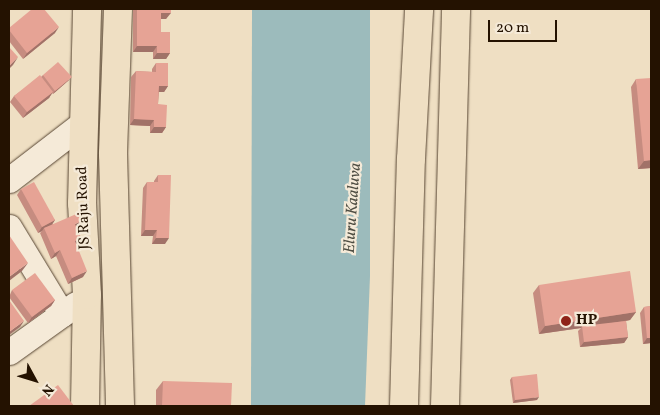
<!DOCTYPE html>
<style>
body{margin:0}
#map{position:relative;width:660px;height:415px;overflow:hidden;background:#efdfc3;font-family:Vollkorn,serif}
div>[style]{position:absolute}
.water>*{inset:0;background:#9cbbbc}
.roads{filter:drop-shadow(0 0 1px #574532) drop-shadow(0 0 1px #574532)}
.minor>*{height:25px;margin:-12.5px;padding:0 12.5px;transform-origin:12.5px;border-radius:12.5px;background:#f5ead8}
.major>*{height:28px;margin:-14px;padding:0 14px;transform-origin:14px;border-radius:14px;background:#efdfc3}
.wall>*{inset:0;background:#c68c80}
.shaded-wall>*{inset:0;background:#a17268}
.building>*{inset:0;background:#e6a395}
.dots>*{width:14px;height:14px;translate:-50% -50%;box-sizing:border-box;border:2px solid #f5ead8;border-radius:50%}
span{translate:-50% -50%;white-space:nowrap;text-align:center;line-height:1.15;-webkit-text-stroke:4.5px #f5ead8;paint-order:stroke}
.street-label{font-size:15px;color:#241201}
.poi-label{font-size:15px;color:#241201;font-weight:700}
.left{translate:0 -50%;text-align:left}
.water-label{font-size:16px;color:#4e4d42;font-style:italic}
.frame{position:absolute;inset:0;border:10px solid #241201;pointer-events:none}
.north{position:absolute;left:10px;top:355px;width:50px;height:50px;-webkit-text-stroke:4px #f5ead8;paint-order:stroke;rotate:129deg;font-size:14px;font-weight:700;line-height:20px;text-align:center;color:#241201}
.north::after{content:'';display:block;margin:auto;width:18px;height:22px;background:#241201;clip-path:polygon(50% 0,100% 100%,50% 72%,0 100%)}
.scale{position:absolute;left:488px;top:20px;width:69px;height:22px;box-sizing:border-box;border:2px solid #241201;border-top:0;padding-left:6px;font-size:15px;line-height:18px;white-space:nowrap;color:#241201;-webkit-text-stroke:4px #f5ead8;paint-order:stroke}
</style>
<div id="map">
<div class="water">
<div style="clip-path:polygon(252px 9px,370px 9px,370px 276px,365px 406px,251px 406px)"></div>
</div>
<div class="roads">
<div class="minor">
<div style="left:9px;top:180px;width:93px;rotate:-37.6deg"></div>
<div style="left:9px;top:227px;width:102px;rotate:58.7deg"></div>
<div style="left:9px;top:352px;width:82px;rotate:-35.6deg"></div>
</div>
<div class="major">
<div style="left:118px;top:9px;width:145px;rotate:92deg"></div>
<div style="left:113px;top:154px;width:252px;rotate:88.4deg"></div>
<div style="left:85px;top:406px;width:111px;rotate:-89deg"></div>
<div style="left:87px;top:295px;width:92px;rotate:-93.1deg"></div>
<div style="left:82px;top:203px;width:194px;rotate:-88.5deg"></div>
<div style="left:404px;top:406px;width:247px;rotate:-88.4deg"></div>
<div style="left:411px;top:159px;width:150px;rotate:-86.9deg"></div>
<div style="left:445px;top:406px;width:397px;rotate:-88.4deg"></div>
</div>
</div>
<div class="wall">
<div style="clip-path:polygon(133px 9px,171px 9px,166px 19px,161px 19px,161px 32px,170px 53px,166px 59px,153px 59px,153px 52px,133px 52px)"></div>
<div style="clip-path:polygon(9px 28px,55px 33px,23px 59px,9px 41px)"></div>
<div style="clip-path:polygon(156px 63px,168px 86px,164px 92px,159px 92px,158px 104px,166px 127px,162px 133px,150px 133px,150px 126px,130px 125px,131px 77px,136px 71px,152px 72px,152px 69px)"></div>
<div style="clip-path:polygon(43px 75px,69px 80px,53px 94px,52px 93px,49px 98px,23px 118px,10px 102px,14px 96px,41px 77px)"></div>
<div style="clip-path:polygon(636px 79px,651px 168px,638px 169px,631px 87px)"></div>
<div style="clip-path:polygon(158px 175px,165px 244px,152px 244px,153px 236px,141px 236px,143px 188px,147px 182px,154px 182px,154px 181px)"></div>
<div style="clip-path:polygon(21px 189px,55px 220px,52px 224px,80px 226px,77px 227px,81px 238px,76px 245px,83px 277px,68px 284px,56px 256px,51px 259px,40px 233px,42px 231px,38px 233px,17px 195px)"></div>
<div style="clip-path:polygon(539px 285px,636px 312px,630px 320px,626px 321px,628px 337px,624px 343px,580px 347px,578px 331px,581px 328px,539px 334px,533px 293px)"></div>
<div style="clip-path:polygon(12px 290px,55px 300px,51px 306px,28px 323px,9px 297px)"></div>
<div style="clip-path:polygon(651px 306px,651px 343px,643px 344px,640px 313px,644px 307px)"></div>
<div style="clip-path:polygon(512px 377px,537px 400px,513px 403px,510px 380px)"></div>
<div style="clip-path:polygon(163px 381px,231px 406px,156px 406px,156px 390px)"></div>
</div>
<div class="shaded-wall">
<div style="clip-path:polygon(161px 13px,171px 13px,166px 19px,157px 19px)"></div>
<div style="clip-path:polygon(59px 27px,55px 33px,23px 59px,27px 53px)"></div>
<div style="clip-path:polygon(137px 46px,157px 46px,153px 52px,133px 52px)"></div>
<div style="clip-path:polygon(157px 53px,170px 53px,166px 59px,153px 59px)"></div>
<div style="clip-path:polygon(18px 57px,13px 65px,9px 69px,9px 66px)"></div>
<div style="clip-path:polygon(72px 77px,69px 80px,53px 94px,55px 91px)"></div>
<div style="clip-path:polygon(159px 86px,168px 86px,164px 92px,155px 92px)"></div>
<div style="clip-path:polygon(53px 92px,49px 98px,23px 118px,27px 112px)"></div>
<div style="clip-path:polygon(134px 119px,154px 120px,150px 126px,130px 125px)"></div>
<div style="clip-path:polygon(154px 127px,166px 127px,162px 133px,150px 133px)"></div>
<div style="clip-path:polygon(651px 160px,651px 168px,638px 169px,644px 161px)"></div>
<div style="clip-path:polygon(55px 220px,51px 226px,44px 228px,42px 231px,38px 233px,42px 227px)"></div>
<div style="clip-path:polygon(84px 220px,80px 226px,71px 230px,75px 224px)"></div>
<div style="clip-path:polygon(145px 230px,157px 230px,153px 236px,141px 236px)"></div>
<div style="clip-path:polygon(81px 238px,77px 244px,70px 247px,75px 241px)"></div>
<div style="clip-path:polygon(156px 238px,169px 238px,165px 244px,152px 244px)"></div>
<div style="clip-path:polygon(60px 250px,56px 256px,51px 259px,55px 253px)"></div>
<div style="clip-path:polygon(28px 263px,22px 271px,9px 281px,9px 277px)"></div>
<div style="clip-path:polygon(87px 271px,83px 277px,68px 284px,72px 278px)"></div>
<div style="clip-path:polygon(55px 300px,51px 306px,28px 323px,32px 317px)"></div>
<div style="clip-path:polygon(636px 312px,630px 320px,582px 328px,582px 326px,581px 328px,539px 334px,545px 326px)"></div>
<div style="clip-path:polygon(24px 321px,20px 327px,9px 335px,9px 332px)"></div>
<div style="clip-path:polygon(628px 337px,624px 343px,580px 347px,584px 342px)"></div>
<div style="clip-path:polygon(647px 338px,651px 338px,651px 343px,643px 344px)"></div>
<div style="clip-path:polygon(539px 397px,537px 400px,513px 403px,515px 400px)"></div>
</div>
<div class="building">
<div style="clip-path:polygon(32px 9px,44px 9px,59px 27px,27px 53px,9px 30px,9px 28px)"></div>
<div style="clip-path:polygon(137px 9px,171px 9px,171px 13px,161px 13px,161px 32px,170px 32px,170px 53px,157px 53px,157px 46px,137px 46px)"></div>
<div style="clip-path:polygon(9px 47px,18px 57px,9px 66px)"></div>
<div style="clip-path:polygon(58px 62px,72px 77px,55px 91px,43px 75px)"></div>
<div style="clip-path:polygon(156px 63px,168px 63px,168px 86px,159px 86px,158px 104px,167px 105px,166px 127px,154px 127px,154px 120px,134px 119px,136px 71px,156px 72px)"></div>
<div style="clip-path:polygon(40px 75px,53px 92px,27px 112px,14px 96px)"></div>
<div style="clip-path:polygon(651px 78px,651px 160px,644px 161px,636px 79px)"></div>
<div style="clip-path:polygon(158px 175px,171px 175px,169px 238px,156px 238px,157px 230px,145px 230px,147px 182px,158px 182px)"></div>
<div style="clip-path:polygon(34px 182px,55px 220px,42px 227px,21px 189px)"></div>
<div style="clip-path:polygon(81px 212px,84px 220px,75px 224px,81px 238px,75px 241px,87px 271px,72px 278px,60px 250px,55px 253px,44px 228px)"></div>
<div style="clip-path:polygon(9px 235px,28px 263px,9px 277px)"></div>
<div style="clip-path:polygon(630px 271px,636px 312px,545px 326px,539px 285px)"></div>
<div style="clip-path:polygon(35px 273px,55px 300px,32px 317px,12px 290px)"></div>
<div style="clip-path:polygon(9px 300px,24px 321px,9px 332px)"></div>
<div style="clip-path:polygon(651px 306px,651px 338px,647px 338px,644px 307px)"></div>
<div style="clip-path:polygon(626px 321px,628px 337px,584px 342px,582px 326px)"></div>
<div style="clip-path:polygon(537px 374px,539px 397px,515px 400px,512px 377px)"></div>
<div style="clip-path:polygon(163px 381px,232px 383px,231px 406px,162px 406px)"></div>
<div style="clip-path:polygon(58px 385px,74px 406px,29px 406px)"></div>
</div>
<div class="dots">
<div style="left:566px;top:321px;background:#8f2418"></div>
</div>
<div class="street-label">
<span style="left:84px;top:208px;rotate:-92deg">JS Raju Road</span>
</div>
<div class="poi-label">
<span class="left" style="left:576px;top:321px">HP</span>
</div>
<div class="water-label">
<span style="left:353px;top:208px;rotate:-86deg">Eluru Kaaluva</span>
</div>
<div class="frame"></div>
<div class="north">N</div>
<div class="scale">20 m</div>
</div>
